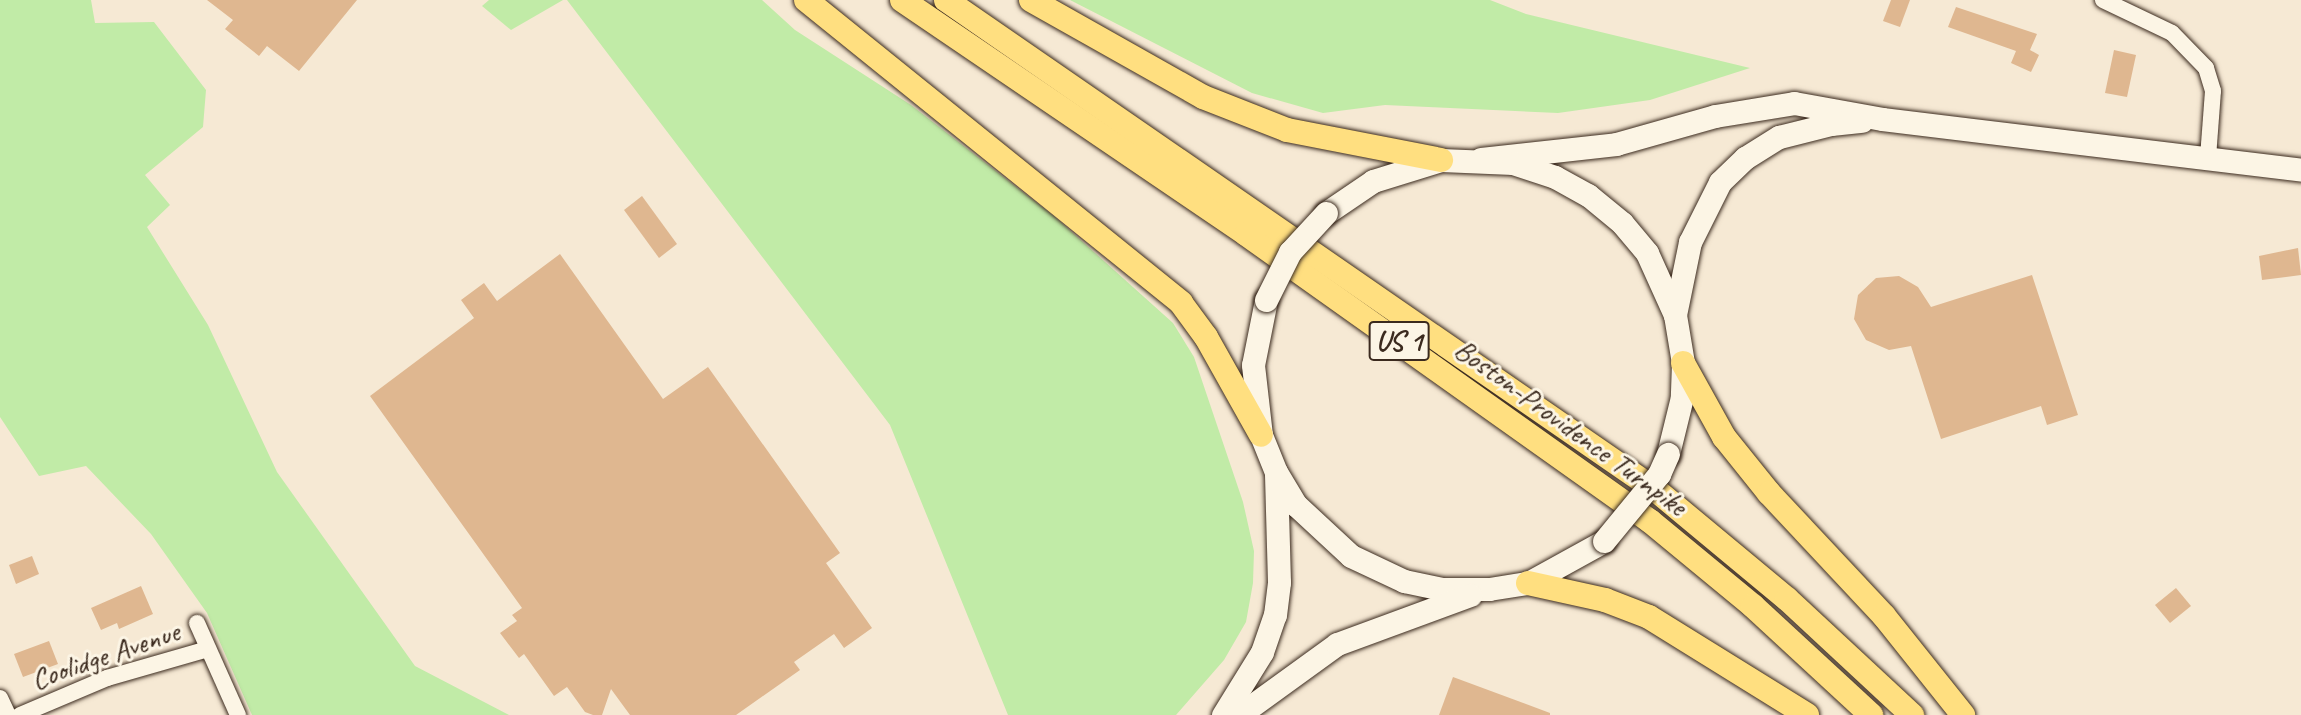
<!DOCTYPE html>
<style>
body{margin:0}
#map{position:relative;width:2301px;height:715px;overflow:hidden;background:#f6e9d4;font-family:Caveat,sans-serif}
div>[style]{position:absolute}
.green>*{inset:0;background:#c1eba7}
.building>*{inset:0;background:#dfb790}
.roads{filter:drop-shadow(0 0 2px #3b2a1e) drop-shadow(0 0 2px #3b2a1e)}
.minor>*{height:16px;margin:-8px;padding:0 8px;transform-origin:8px;border-radius:8px;background:#fcf5e5}
.secondary>*{height:23px;margin:-11.5px;padding:0 11.5px;transform-origin:11.5px;border-radius:11.5px;background:#fcf5e5}
.primary>*{height:24px;margin:-12px;padding:0 12px;transform-origin:12px;border-radius:12px;background:#ffdf80}
.bridges{filter:drop-shadow(0 0 2px #3b2a1e) drop-shadow(0 0 2px #3b2a1e)}
.secondary-bridge>*{height:23px;margin:-11.5px;padding:0 11.5px;transform-origin:11.5px;border-radius:11.5px;background:#fcf5e5}
span{translate:-50% -50%;white-space:nowrap;text-align:center;line-height:1.15;-webkit-text-stroke:6px #fcf5e5;paint-order:stroke}
.shield-label span{padding:2px 5px;background:#fcf5e5;border:2px solid;border-radius:5px;-webkit-text-stroke-width:0}
.shield-label{font-size:28px;color:#3b2a1e;font-weight:700}
.street-label{font-size:30px;color:#3b2a1e}
</style>
<div id="map">
<div class="green">
<div style="clip-path:polygon(0 0,91px 0,95px 23px,154px 22px,206px 90px,203px 127px,145px 175px,170px 205px,147px 227px,208px 325px,277px 472px,415px 666px,509px 715px,252px 715px,207px 613px,151px 534px,86px 466px,39px 476px,0 417px)"></div>
<div style="clip-path:polygon(489px 0,563px 0,511px 30px,482px 6px)"></div>
<div style="clip-path:polygon(567px 0,762px 0,795px 30px,911px 105px,1055px 217px,1173px 323px,1194px 357px,1243px 502px,1254px 551px,1253px 583px,1246px 622px,1224px 660px,1176px 715px,1008px 715px,890px 425px)"></div>
<div style="clip-path:polygon(1070px 0,1490px 0,1526px 14px,1750px 68px,1650px 100px,1558px 113px,1385px 105px,1323px 113px,1252px 93px)"></div>
</div>
<div class="building">
<div style="clip-path:polygon(207px 0,357px 0,299px 71px,267px 46px,259px 56px,225px 29px,233px 20px)"></div>
<div style="clip-path:polygon(1891px 0,1910px 0,1900px 27px,1883px 21px)"></div>
<div style="clip-path:polygon(1956px 7px,2037px 34px,2030px 50px,2039px 55px,2031px 72px,2011px 63px,2016px 51px,1948px 27px)"></div>
<div style="clip-path:polygon(2114px 50px,2136px 55px,2127px 97px,2105px 93px)"></div>
<div style="clip-path:polygon(642px 196px,677px 244px,659px 258px,624px 210px)"></div>
<div style="clip-path:polygon(2298px 248px,2301px 275px,2262px 280px,2259px 256px)"></div>
<div style="clip-path:polygon(560px 254px,663px 399px,708px 367px,840px 553px,826px 563px,872px 628px,844px 648px,834px 634px,794px 662px,800px 670px,736px 715px,630px 715px,611px 689px,602px 715px,593px 715px,585px 712px,567px 687px,554px 696px,524px 654px,519px 658px,500px 633px,517px 621px,512px 615px,522px 608px,370px 396px,474px 318px,461px 300px,484px 283px,497px 301px)"></div>
<div style="clip-path:polygon(2032px 275px,2078px 415px,2047px 425px,2041px 406px,1941px 439px,1911px 346px,1889px 350px,1866px 340px,1854px 319px,1858px 295px,1876px 278px,1899px 276px,1918px 287px,1931px 307px)"></div>
<div style="clip-path:polygon(32px 556px,39px 574px,16px 584px,9px 565px)"></div>
<div style="clip-path:polygon(141px 586px,153px 614px,119px 629px,117px 623px,101px 630px,91px 608px)"></div>
<div style="clip-path:polygon(2176px 588px,2191px 606px,2170px 623px,2155px 605px)"></div>
<div style="clip-path:polygon(49px 641px,58px 664px,23px 677px,14px 654px)"></div>
<div style="clip-path:polygon(1453px 677px,1550px 713px,1550px 715px,1439px 715px)"></div>
</div>
<div class="roads">
<div class="minor">
<div style="left:2103px;top:0;width:76px;rotate:25.6deg"></div>
<div style="left:2172px;top:33px;width:49px;rotate:45.8deg"></div>
<div style="left:2206px;top:68px;width:24px;rotate:73deg"></div>
<div style="left:2213px;top:91px;width:67px;rotate:94.3deg"></div>
<div style="left:197px;top:623px;width:101px;rotate:66deg"></div>
<div style="left:0;top:698px;width:19px;rotate:65deg"></div>
<div style="left:20px;top:715px;width:95px;rotate:-23deg"></div>
<div style="left:107px;top:678px;width:105px;rotate:-16deg"></div>
</div>
<div class="secondary">
<div style="left:1481px;top:159px;width:136px;rotate:-6.3deg"></div>
<div style="left:1616px;top:144px;width:103px;rotate:-15.8deg"></div>
<div style="left:1715px;top:116px;width:80px;rotate:-9.3deg"></div>
<div style="left:1794px;top:103px;width:89px;rotate:10.3deg"></div>
<div style="left:1882px;top:119px;width:422px;rotate:6.9deg"></div>
<div style="left:1326px;top:213px;width:57px;rotate:-34.2deg"></div>
<div style="left:1373px;top:181px;width:71px;rotate:-17.2deg"></div>
<div style="left:1441px;top:160px;width:72px;rotate:2.4deg"></div>
<div style="left:1513px;top:163px;width:44px;rotate:18.4deg"></div>
<div style="left:1555px;top:177px;width:38px;rotate:29deg"></div>
<div style="left:1588px;top:195px;width:44px;rotate:39.5deg"></div>
<div style="left:1622px;top:223px;width:39px;rotate:50deg"></div>
<div style="left:1647px;top:253px;width:68px;rotate:65.7deg"></div>
<div style="left:1675px;top:315px;width:49px;rotate:80.5deg"></div>
<div style="left:1683px;top:363px;width:34px;rotate:92deg"></div>
<div style="left:1682px;top:397px;width:59px;rotate:103.8deg"></div>
<div style="left:1266px;top:300px;width:66px;rotate:101.3deg"></div>
<div style="left:1253px;top:365px;width:70px;rotate:83.5deg"></div>
<div style="left:1261px;top:435px;width:40px;rotate:68deg"></div>
<div style="left:1276px;top:472px;width:39px;rotate:59deg"></div>
<div style="left:1296px;top:505px;width:75px;rotate:42.8deg"></div>
<div style="left:1351px;top:556px;width:59px;rotate:25.3deg"></div>
<div style="left:1404px;top:581px;width:39px;rotate:12deg"></div>
<div style="left:1442px;top:589px;width:47px"></div>
<div style="left:1489px;top:589px;width:39px;rotate:-9deg"></div>
<div style="left:1528px;top:583px;width:87px;rotate:-28.9deg"></div>
<div style="left:1675px;top:315px;width:75px;rotate:-78.4deg"></div>
<div style="left:1690px;top:242px;width:67px;rotate:-63.4deg"></div>
<div style="left:1720px;top:182px;width:35px;rotate:-44deg"></div>
<div style="left:1745px;top:158px;width:40px;rotate:-32deg"></div>
<div style="left:1779px;top:137px;width:54px;rotate:-14deg"></div>
<div style="left:1831px;top:124px;width:31px;rotate:-6deg"></div>
<div style="left:1223px;top:715px;width:74px;rotate:-58.2deg"></div>
<div style="left:1262px;top:652px;width:39px;rotate:-71deg"></div>
<div style="left:1275px;top:615px;width:33px;rotate:-83deg"></div>
<div style="left:1279px;top:582px;width:110px;rotate:-91.6deg"></div>
<div style="left:1239px;top:715px;width:121px;rotate:-35.9deg"></div>
<div style="left:1337px;top:644px;width:142px;rotate:-20.2deg"></div>
</div>
<div class="primary">
<div style="left:806px;top:0;width:482px;rotate:38.9deg"></div>
<div style="left:1181px;top:303px;width:42px;rotate:53.7deg"></div>
<div style="left:1206px;top:337px;width:112px;rotate:60.7deg"></div>
<div style="left:902px;top:0;width:416px;rotate:34.2deg"></div>
<div style="left:1246px;top:234px;width:496px;rotate:35.4deg"></div>
<div style="left:1650px;top:521px;width:134px;rotate:39.5deg"></div>
<div style="left:1753px;top:606px;width:161px;rotate:42.7deg"></div>
<div style="left:946px;top:0;width:864px;rotate:34.63deg"></div>
<div style="left:1657px;top:491px;width:169px;rotate:39.7deg"></div>
<div style="left:1787px;top:599px;width:171px;rotate:42.9deg"></div>
<div style="left:1031px;top:0;width:197px;rotate:29.4deg"></div>
<div style="left:1203px;top:97px;width:90px;rotate:21.4deg"></div>
<div style="left:1287px;top:130px;width:157px;rotate:11deg"></div>
<div style="left:1683px;top:363px;width:85px;rotate:61deg"></div>
<div style="left:1724px;top:437px;width:72px;rotate:51.2deg"></div>
<div style="left:1769px;top:493px;width:168px;rotate:46.9deg"></div>
<div style="left:1884px;top:616px;width:127px;rotate:51.4deg"></div>
<div style="left:1528px;top:583px;width:79px;rotate:12.4deg"></div>
<div style="left:1605px;top:600px;width:47px;rotate:21.1deg"></div>
<div style="left:1649px;top:617px;width:186px;rotate:31.8deg"></div>
</div>
</div>
<div class="bridges">
<div class="secondary-bridge">
<div style="left:1266px;top:300px;width:54px;rotate:-63.4deg"></div>
<div style="left:1290px;top:252px;width:53px;rotate:-47.3deg"></div>
<div style="left:1604px;top:541px;width:87px;rotate:-50.6deg"></div>
<div style="left:1659px;top:474px;width:22px;rotate:-66deg"></div>
</div>
</div>
<div class="shield-label">
<span style="left:1399px;top:341px">US 1</span>
</div>
<div class="street-label">
<span style="left:1571px;top:427px;rotate:36deg">Boston-Providence Turnpike</span>
<span style="left:105px;top:655px;rotate:-19deg">Coolidge Avenue</span>
</div>
</div>
